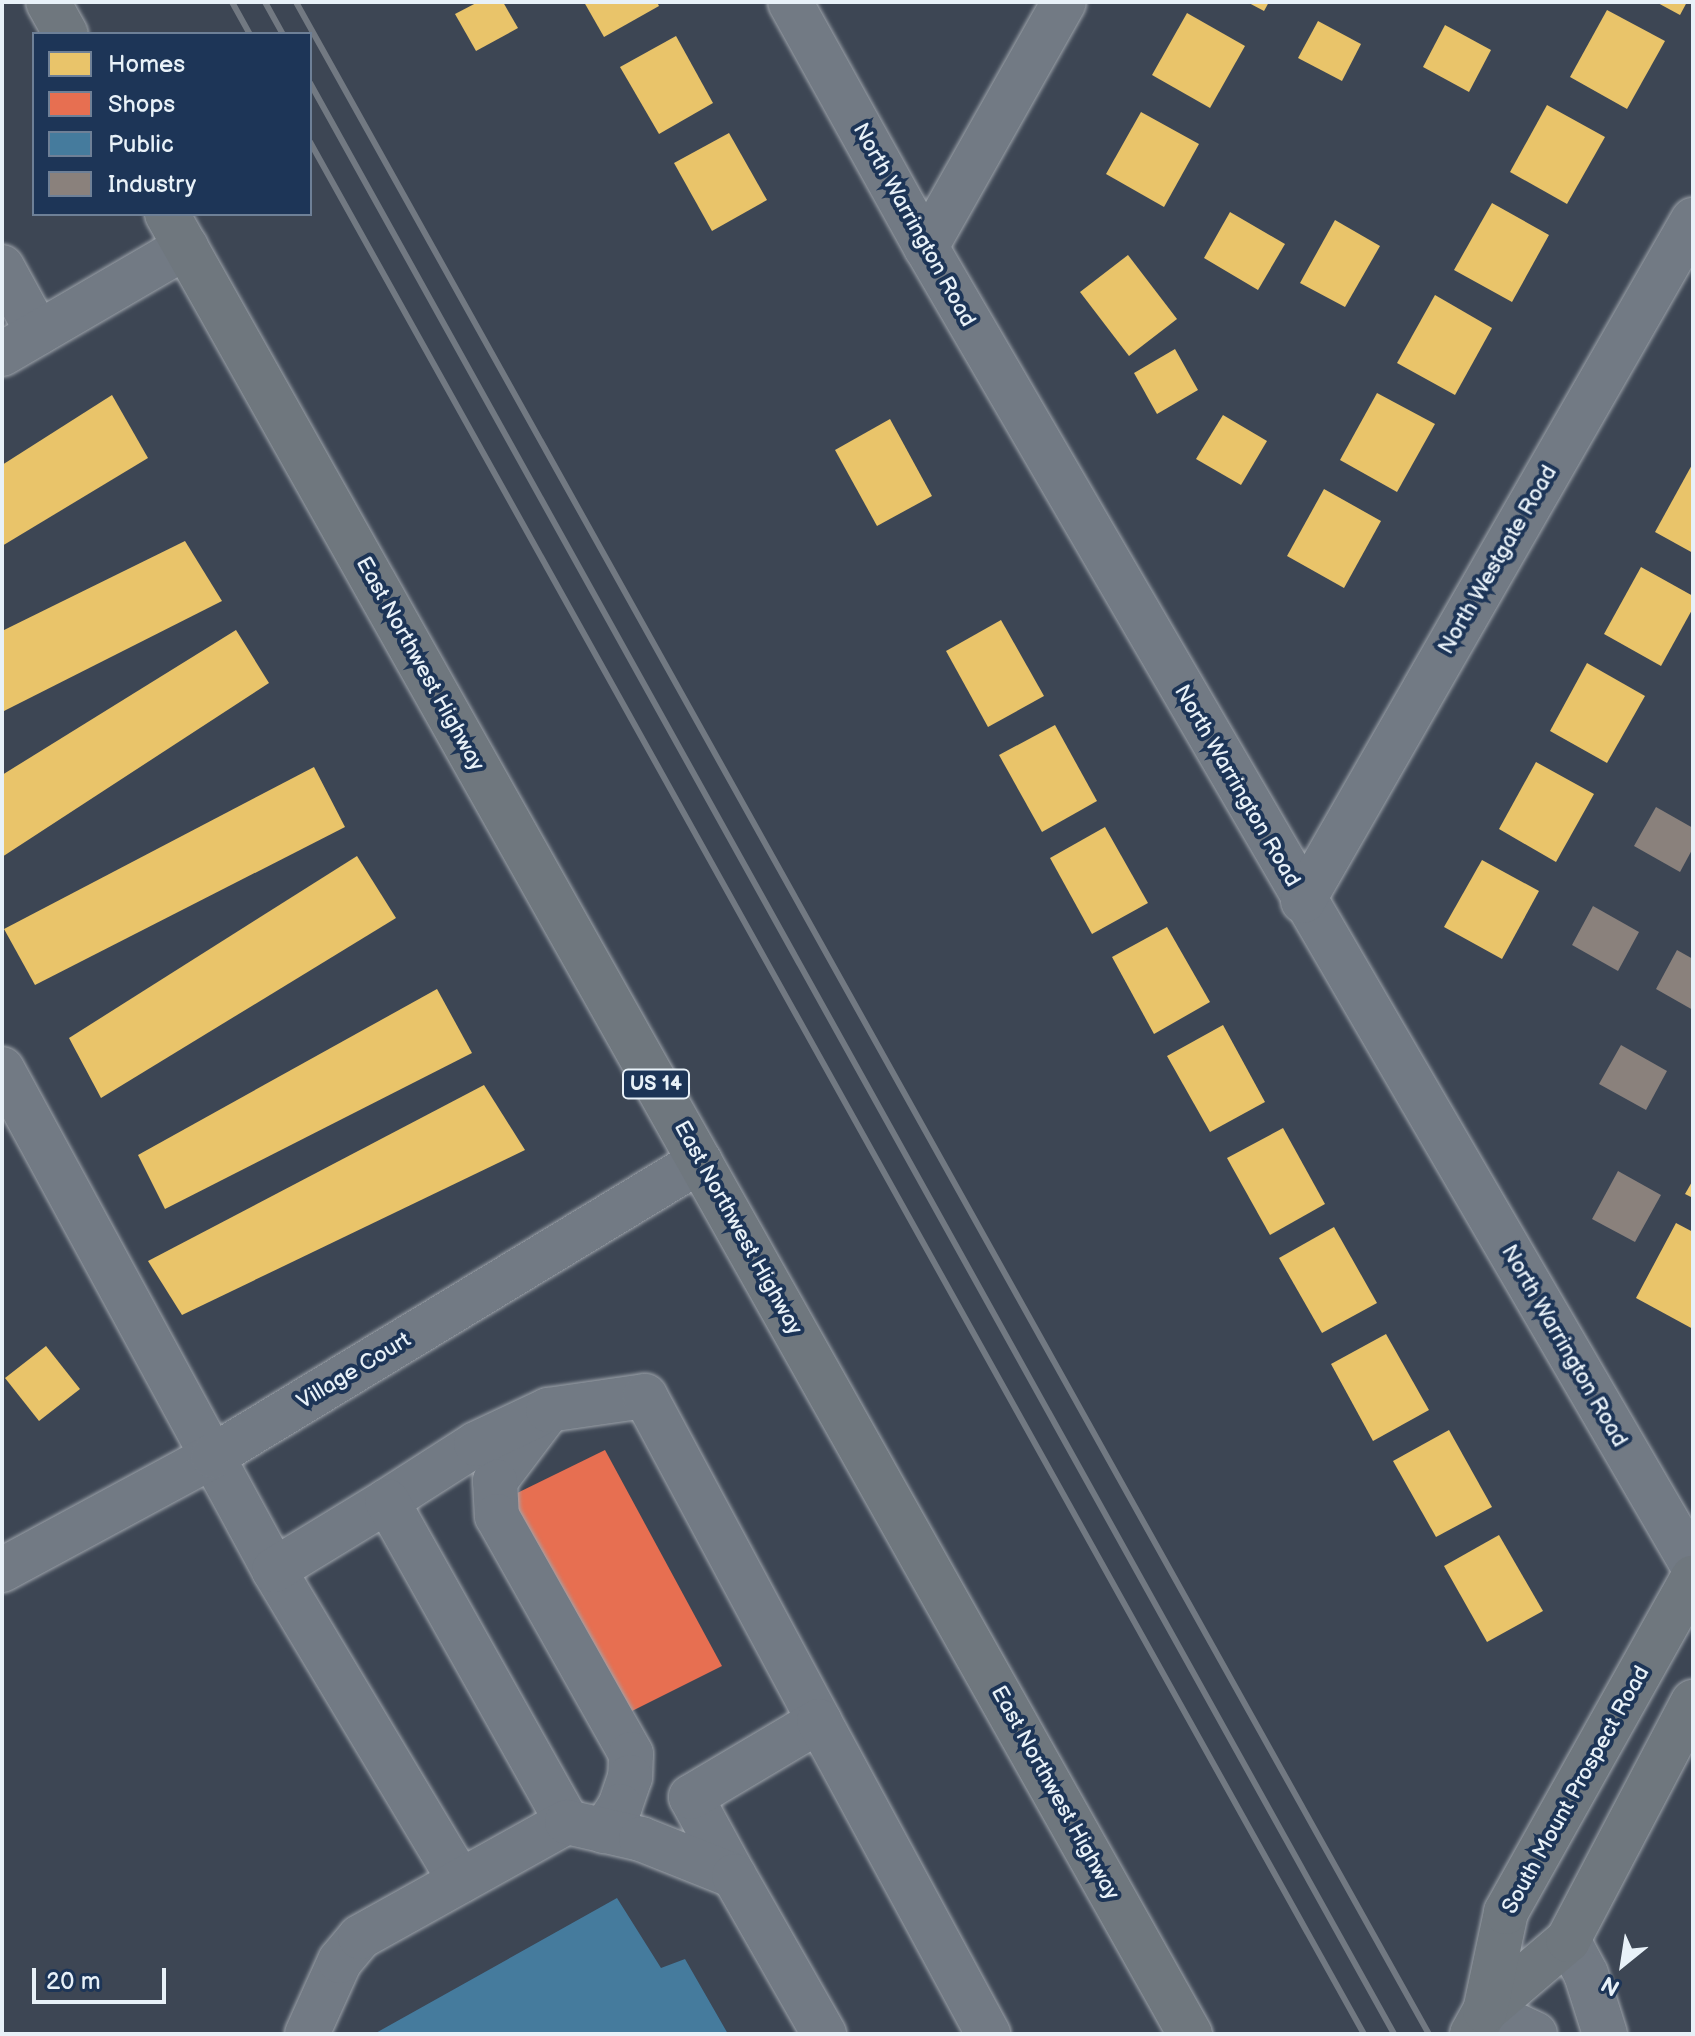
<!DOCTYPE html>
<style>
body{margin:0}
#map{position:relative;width:1695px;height:2036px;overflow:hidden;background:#3d4654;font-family:"Balsamiq Sans",sans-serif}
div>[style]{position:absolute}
.homes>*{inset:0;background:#e9c46a}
.shops>*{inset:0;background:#e76f51}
.public>*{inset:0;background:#457b9d}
.industry>*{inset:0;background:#8a817c}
.roads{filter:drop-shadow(0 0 2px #9ea4ab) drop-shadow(0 0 2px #9ea4ab)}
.minor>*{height:44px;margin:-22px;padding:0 22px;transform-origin:22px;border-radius:22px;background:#727a84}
.major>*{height:44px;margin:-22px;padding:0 22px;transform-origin:22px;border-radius:22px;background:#6f777e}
.rail>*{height:6px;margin:-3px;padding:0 3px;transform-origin:3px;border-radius:3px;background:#727982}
span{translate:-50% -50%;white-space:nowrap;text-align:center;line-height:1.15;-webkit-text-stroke:8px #1d3557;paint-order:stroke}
.shield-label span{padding:2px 6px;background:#1d3557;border:2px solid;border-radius:6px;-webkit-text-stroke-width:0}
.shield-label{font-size:20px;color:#e8f1f8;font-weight:700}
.street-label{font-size:22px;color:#e8f1f8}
.frame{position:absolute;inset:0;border:4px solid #e8f1f8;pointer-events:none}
.legend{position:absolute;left:32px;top:32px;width:280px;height:184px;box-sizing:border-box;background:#1d3557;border:2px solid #6e8097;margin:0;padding:10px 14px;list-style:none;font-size:24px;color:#e8f1f8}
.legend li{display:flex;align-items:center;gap:16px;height:40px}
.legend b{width:40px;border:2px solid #6e8097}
.north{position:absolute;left:1583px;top:1924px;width:80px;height:80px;-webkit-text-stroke:6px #1d3557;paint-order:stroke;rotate:210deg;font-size:22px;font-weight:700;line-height:32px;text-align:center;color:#e8f1f8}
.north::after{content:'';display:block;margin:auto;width:28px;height:36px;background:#e8f1f8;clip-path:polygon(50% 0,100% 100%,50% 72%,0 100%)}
.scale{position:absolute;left:32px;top:1968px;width:134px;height:36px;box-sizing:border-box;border:4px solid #e8f1f8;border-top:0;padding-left:10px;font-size:24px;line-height:28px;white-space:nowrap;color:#e8f1f8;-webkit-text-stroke:6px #1d3557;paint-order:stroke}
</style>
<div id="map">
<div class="homes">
<div style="clip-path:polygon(478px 2px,503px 2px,518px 28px,476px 51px,455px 14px)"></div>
<div style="clip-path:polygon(584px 2px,657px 2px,659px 6px,604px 37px)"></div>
<div style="clip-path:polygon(1247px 2px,1269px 2px,1264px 11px)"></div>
<div style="clip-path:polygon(1656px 2px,1687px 2px,1680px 15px)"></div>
<div style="clip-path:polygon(1607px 10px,1665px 41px,1627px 109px,1570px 77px)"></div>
<div style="clip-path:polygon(1187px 13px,1245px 46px,1210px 108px,1152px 75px)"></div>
<div style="clip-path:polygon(1318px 21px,1361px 44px,1342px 81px,1298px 58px)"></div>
<div style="clip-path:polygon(1445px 25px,1491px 50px,1469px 92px,1423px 67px)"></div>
<div style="clip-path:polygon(676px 36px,713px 103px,659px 134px,620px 67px)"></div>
<div style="clip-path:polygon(1547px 105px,1605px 137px,1567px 204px,1510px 172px)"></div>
<div style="clip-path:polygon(1141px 112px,1199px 144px,1164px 207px,1106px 174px)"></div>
<div style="clip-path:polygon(729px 133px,767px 200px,712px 231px,674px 163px)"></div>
<div style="clip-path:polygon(1492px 203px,1549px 235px,1512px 302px,1454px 270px)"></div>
<div style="clip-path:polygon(1230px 212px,1285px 244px,1258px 290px,1204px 258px)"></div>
<div style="clip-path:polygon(1335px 220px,1380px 246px,1345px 307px,1300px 283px)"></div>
<div style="clip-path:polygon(1128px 255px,1177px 319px,1129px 356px,1080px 292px)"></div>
<div style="clip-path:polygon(1435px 295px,1492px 328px,1455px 395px,1397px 363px)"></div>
<div style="clip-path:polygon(1175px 349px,1198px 390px,1157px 414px,1134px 373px)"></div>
<div style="clip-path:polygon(1377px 393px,1435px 424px,1397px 492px,1340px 460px)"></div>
<div style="clip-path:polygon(112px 395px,148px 458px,2px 546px,2px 465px)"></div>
<div style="clip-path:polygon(1223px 415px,1267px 441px,1241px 485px,1196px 459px)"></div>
<div style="clip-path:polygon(890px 419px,932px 496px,877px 526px,835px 450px)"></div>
<div style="clip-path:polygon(1693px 463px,1693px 553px,1655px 532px)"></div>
<div style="clip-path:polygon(1324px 489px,1381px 521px,1344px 588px,1287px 556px)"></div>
<div style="clip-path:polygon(185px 541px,222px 601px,2px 712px,2px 631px)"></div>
<div style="clip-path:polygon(1641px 567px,1693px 596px,1693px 608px,1661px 666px,1604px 634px)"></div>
<div style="clip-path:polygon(1001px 620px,1044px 696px,988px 727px,946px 651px)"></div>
<div style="clip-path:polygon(236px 630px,269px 683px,2px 857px,2px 775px)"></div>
<div style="clip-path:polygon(1587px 663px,1645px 696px,1607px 763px,1550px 731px)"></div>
<div style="clip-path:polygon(1055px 725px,1097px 801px,1042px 832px,999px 755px)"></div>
<div style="clip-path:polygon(1536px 762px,1594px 794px,1556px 862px,1499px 829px)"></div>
<div style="clip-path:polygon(314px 767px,345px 827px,35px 985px,4px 929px)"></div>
<div style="clip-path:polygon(1105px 827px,1148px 903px,1092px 934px,1050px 858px)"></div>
<div style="clip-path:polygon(357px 856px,396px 918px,101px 1098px,69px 1038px)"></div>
<div style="clip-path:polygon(1482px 860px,1539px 891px,1502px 959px,1444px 927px)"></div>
<div style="clip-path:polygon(1167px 927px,1210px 1002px,1154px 1034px,1112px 957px)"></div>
<div style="clip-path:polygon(437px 989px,472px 1053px,165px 1209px,138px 1155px)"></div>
<div style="clip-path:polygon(1223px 1025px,1265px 1102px,1210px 1132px,1167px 1056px)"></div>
<div style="clip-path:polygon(484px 1085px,525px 1150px,182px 1315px,148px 1261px)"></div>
<div style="clip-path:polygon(1283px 1128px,1325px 1204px,1270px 1235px,1227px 1158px)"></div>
<div style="clip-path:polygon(1693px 1180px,1693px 1198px,1685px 1194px)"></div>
<div style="clip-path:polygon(1676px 1223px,1693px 1232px,1693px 1329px,1636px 1298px)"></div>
<div style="clip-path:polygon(1334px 1227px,1377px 1303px,1322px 1333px,1279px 1258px)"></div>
<div style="clip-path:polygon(1386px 1334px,1429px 1410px,1373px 1441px,1331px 1364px)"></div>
<div style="clip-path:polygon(46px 1346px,80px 1389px,39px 1421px,5px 1378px)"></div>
<div style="clip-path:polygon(1449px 1430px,1492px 1507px,1436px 1537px,1393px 1461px)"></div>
<div style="clip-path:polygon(1499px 1535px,1543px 1611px,1487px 1642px,1444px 1566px)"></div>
</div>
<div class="shops">
<div style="clip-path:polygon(605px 1450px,722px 1666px,624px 1715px,507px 1498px)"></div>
</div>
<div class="public">
<div style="clip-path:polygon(617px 1898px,661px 1968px,685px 1959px,728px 2034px,374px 2034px)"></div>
</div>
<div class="industry">
<div style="clip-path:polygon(1656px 807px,1693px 828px,1693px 848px,1680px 872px,1634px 846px)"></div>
<div style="clip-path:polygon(1593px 906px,1639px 932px,1618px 971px,1572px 945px)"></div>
<div style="clip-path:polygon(1677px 950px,1693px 959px,1693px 1010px,1656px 989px)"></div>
<div style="clip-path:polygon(1621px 1045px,1667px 1071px,1646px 1110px,1599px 1084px)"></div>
<div style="clip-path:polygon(1618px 1171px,1661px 1195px,1635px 1242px,1592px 1219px)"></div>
</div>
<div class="roads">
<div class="minor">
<div style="left:790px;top:2px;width:280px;rotate:61deg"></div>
<div style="left:926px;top:247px;width:1526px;rotate:59.82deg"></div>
<div style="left:926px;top:247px;width:281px;rotate:-60.6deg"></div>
<div style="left:2px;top:267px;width:75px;rotate:61.4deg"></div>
<div style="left:2px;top:354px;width:213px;rotate:-30.2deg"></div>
<div style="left:1303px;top:901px;width:785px;rotate:-60.2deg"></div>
<div style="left:2px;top:1069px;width:570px;rotate:61.5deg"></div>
<div style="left:545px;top:1415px;width:83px;rotate:127.1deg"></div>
<div style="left:495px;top:1481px;width:35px;rotate:87deg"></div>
<div style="left:497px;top:1516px;width:273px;rotate:60.6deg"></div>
<div style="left:631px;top:1754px;width:23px;rotate:92deg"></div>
<div style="left:630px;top:1777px;width:31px;rotate:109deg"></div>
<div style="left:620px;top:1806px;width:30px;rotate:123deg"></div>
<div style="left:387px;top:1501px;width:106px;rotate:-32.6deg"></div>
<div style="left:476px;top:1444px;width:80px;rotate:-25.3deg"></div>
<div style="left:548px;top:1410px;width:98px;rotate:-8.2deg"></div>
<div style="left:645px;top:1396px;width:369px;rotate:61.8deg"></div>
<div style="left:2px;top:1570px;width:240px;rotate:-28.4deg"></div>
<div style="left:213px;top:1456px;width:569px;rotate:-31.21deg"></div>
<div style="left:734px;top:1876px;width:90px;rotate:-118.6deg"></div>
<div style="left:691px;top:1797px;width:149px;rotate:-30.7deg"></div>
<div style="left:819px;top:1721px;width:356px;rotate:61.6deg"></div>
<div style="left:460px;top:1881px;width:362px;rotate:-120.9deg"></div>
<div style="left:274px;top:1570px;width:132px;rotate:-31.4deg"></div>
<div style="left:387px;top:1501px;width:368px;rotate:60.7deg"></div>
<div style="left:1568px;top:1940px;width:38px;rotate:62deg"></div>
<div style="left:1586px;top:1974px;width:63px;rotate:72.4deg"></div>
<div style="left:1485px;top:2011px;width:55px;rotate:24.7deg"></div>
<div style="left:307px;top:2034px;width:80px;rotate:-65.7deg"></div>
<div style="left:340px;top:1961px;width:31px;rotate:-50deg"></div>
<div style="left:360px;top:1937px;width:237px;rotate:-29.1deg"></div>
<div style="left:567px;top:1822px;width:76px;rotate:12.9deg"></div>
<div style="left:641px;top:1839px;width:100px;rotate:21.7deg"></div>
<div style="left:734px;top:1876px;width:182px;rotate:60.3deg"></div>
</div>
<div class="major">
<div style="left:48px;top:2px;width:37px;rotate:61deg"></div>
<div style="left:167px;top:214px;width:2088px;rotate:60.66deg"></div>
<div style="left:1485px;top:2011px;width:109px;rotate:-40.5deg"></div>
<div style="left:1568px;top:1940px;width:269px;rotate:-62.3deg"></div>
<div style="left:1472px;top:2034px;width:26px;rotate:-61deg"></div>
<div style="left:1485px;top:2011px;width:101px;rotate:-78deg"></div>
<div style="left:1506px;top:1912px;width:383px;rotate:-60.8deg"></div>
</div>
</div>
<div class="rail">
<div style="left:232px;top:2px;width:37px;rotate:61deg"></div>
<div style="left:265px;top:2px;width:37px;rotate:61deg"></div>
<div style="left:296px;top:2px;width:2327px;rotate:60.86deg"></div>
<div style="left:310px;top:83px;width:2232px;rotate:60.94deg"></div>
<div style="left:310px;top:142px;width:2166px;rotate:60.88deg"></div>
</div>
<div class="shield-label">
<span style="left:656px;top:1084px">US 14</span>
</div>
<div class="street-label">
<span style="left:914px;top:225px;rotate:61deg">North Warrington Road</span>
<span style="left:1498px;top:560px;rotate:-60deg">North Westgate Road</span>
<span style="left:420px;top:664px;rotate:61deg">East Northwest Highway</span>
<span style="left:1237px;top:786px;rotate:60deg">North Warrington Road</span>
<span style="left:738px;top:1228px;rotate:61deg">East Northwest Highway</span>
<span style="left:1564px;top:1346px;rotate:60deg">North Warrington Road</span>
<span style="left:354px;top:1371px;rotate:-31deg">Village Court</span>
<span style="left:1576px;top:1790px;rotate:-61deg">South Mount Prospect Road</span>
<span style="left:1055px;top:1793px;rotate:61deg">East Northwest Highway</span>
</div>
<div class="frame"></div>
<ul class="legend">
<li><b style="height:22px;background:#e9c46a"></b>Homes</li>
<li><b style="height:22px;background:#e76f51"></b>Shops</li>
<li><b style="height:22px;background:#457b9d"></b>Public</li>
<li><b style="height:22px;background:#8a817c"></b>Industry</li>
</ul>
<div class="north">N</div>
<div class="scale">20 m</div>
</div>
